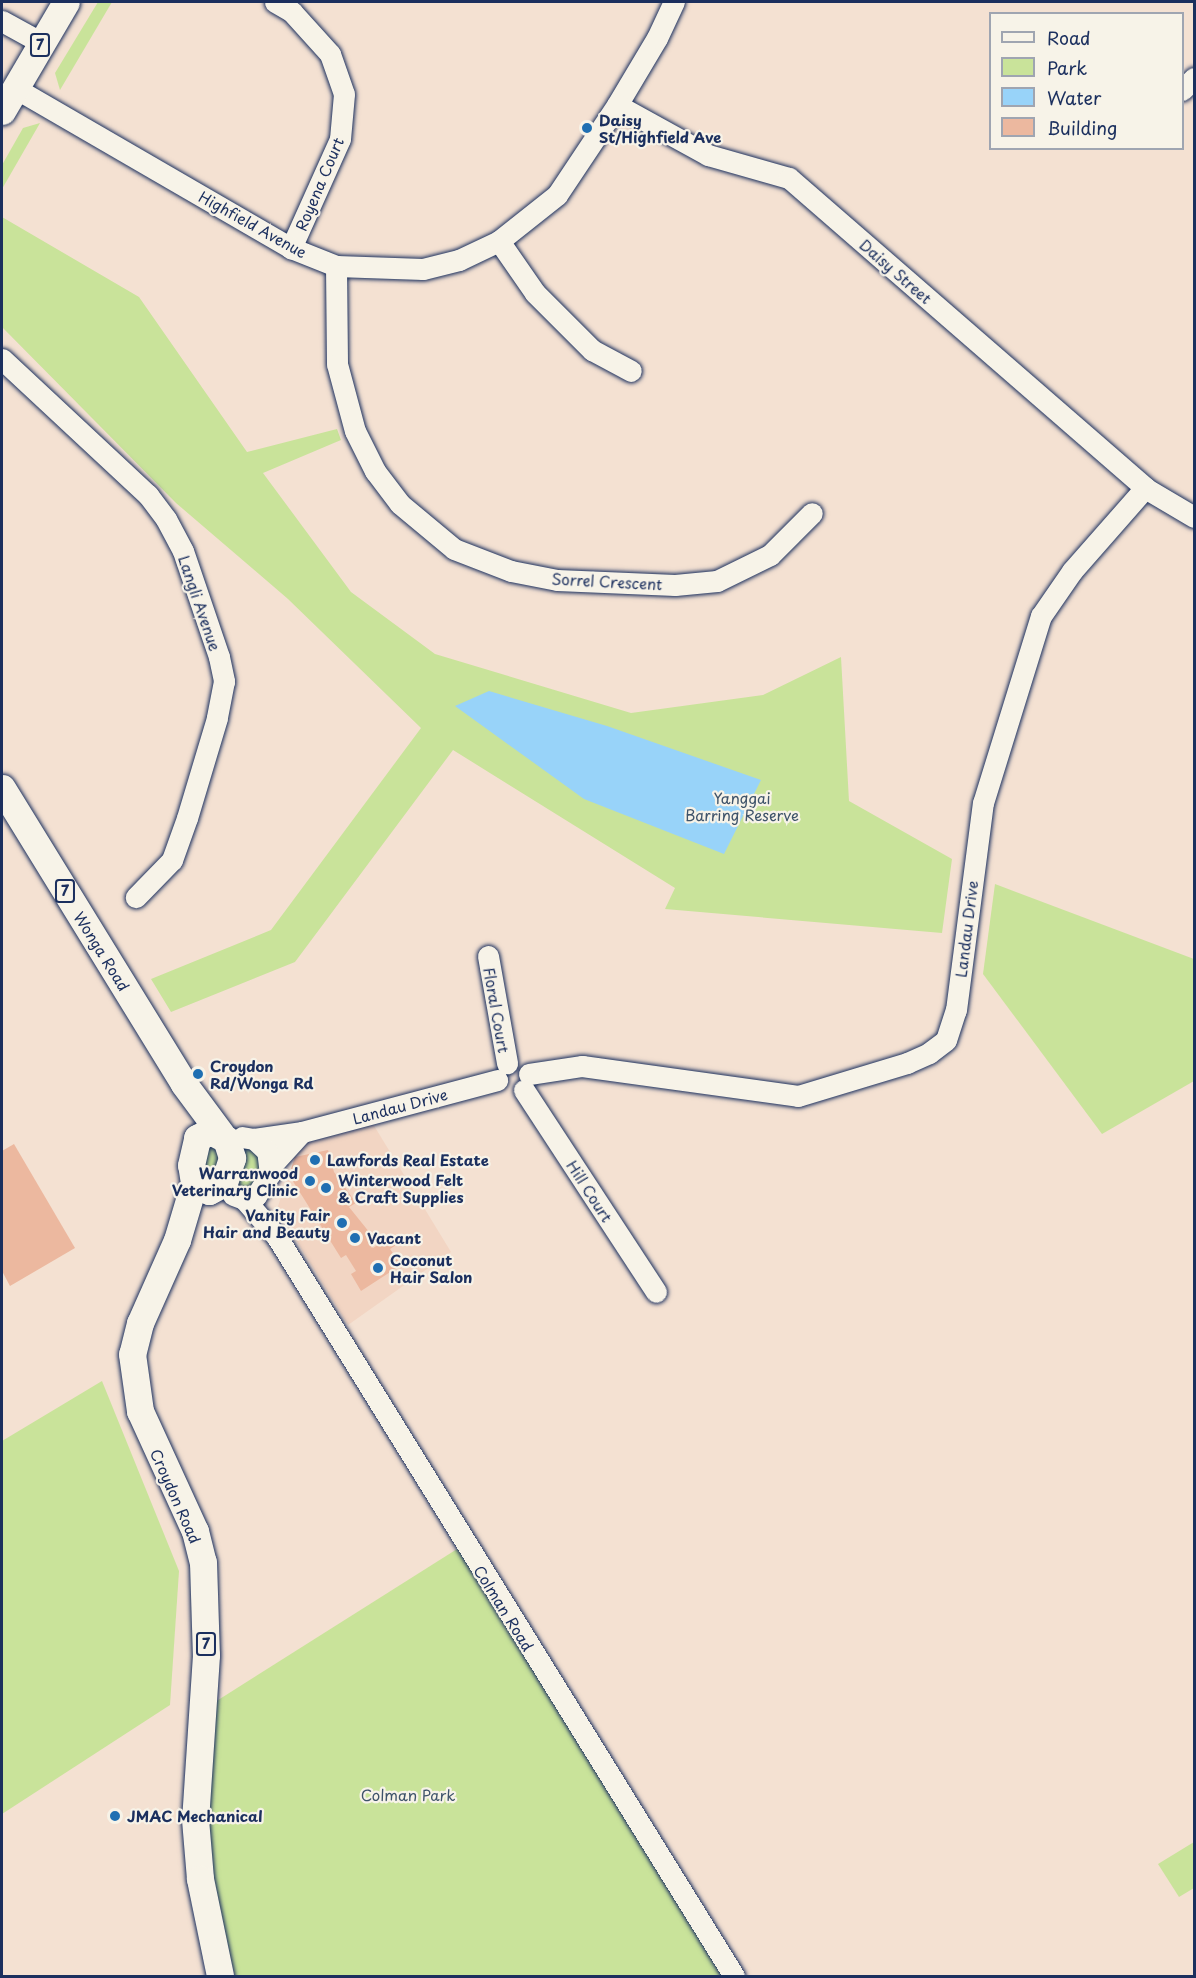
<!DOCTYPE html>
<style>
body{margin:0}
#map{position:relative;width:1196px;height:1978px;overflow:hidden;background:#f4e1d2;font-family:"Playpen Sans",sans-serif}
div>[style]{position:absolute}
.built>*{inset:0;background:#f2d5c3}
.green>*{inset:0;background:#c9e39a}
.water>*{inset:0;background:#98d3f9}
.building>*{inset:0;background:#ecb89f}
.roads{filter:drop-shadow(0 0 2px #1b2f5e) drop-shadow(0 0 2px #1b2f5e)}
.minor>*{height:21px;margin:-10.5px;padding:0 10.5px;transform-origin:10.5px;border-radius:10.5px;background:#f7f3e8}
.major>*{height:27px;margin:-13.5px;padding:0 13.5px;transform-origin:13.5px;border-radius:13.5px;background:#f7f3e8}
.dots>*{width:16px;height:16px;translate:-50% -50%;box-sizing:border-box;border:3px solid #f7f3e8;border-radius:50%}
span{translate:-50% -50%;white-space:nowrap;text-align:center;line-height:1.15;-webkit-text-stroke:4.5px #f7f3e8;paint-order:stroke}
.shield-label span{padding:2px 4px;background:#f7f3e8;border:2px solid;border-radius:4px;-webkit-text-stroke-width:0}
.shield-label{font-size:14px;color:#1b2f5e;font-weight:700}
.poi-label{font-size:15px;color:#1b2f5e;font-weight:700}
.left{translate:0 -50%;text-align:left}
.right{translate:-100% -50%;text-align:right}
.street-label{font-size:15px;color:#1b2f5e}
.park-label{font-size:15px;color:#3e536a}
.frame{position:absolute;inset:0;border:3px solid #1b2f5e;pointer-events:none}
.legend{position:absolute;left:989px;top:12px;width:195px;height:138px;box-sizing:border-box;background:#f7f3e8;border:2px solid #9fa5b1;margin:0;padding:8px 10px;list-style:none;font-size:18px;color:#1b2f5e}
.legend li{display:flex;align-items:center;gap:12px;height:30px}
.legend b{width:30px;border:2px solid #9fa5b1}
</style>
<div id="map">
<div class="built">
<div style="clip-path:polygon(373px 1124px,451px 1252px,348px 1325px,277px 1209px,299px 1145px)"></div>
</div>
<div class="green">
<div style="clip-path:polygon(98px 2px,112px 2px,60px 90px,55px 73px)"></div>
<div style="clip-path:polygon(40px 123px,2px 189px,2px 165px,23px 128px)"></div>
<div style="clip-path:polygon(2px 217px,139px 297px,247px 452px,337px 429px,341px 440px,263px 473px,351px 592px,435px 654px,631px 713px,763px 695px,841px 657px,849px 801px,952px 859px,942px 933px,665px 909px,675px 888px,453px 750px,295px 962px,171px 1012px,151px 979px,271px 930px,421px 728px,288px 599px,176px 503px,2px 327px)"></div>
<div style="clip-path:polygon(995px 884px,1194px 959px,1194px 1081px,1102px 1134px,983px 974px)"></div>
<div style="clip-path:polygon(248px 1143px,267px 1162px,253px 1185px,246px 1187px,235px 1184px,242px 1168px,239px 1146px)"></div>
<div style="clip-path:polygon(208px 1144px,219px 1146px,217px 1173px,205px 1177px,203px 1150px)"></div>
<div style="clip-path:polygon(102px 1381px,179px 1571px,170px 1705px,2px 1814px,2px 1441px)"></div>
<div style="clip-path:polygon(465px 1544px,732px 1976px,235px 1976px,195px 1819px,215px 1702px)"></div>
<div style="clip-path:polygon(1194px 1842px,1194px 1888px,1179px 1897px,1158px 1864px)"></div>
</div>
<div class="water">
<div style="clip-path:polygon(489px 691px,607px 726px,761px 780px,724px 854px,584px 799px,455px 706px)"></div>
</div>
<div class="building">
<div style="clip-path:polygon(14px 1144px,75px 1248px,10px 1286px,2px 1271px,2px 1151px)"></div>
<div style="clip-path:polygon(328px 1150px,334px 1172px,356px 1203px,349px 1207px,374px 1238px,369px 1240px,373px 1248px,391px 1237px,396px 1245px,390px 1249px,401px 1265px,361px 1291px,351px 1274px,356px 1271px,346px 1255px,341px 1258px,289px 1175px,295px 1157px)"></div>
</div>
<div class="roads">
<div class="minor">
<div style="left:275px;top:2px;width:20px;rotate:30deg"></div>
<div style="left:292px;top:12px;width:57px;rotate:47.9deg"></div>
<div style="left:330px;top:54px;width:42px;rotate:70.7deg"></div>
<div style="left:344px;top:94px;width:45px;rotate:95.1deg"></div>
<div style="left:340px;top:139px;width:120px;rotate:114.2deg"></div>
<div style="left:2px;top:21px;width:46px;rotate:28.8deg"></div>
<div style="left:15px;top:88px;width:319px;rotate:30.1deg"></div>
<div style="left:291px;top:248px;width:48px;rotate:21.8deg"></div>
<div style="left:336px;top:266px;width:87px;rotate:2deg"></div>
<div style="left:423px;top:269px;width:37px;rotate:-14deg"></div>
<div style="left:459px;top:260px;width:44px;rotate:-25.4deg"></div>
<div style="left:499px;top:241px;width:74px;rotate:-38.4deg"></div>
<div style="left:557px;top:195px;width:108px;rotate:-56.3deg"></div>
<div style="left:617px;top:105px;width:78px;rotate:-59.2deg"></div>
<div style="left:657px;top:38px;width:40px;rotate:-65deg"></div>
<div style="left:1182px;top:90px;width:17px;rotate:-45deg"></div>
<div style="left:617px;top:105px;width:104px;rotate:28.8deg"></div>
<div style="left:708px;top:155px;width:84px;rotate:15.9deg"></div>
<div style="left:789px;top:178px;width:472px;rotate:41deg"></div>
<div style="left:499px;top:241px;width:63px;rotate:55.3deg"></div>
<div style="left:535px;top:293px;width:81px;rotate:45deg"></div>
<div style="left:592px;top:350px;width:44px;rotate:28.3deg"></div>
<div style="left:336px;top:266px;width:98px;rotate:89.4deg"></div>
<div style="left:337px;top:364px;width:69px;rotate:75deg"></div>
<div style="left:355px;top:431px;width:45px;rotate:63.4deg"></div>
<div style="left:375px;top:471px;width:41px;rotate:52.9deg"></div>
<div style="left:400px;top:504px;width:70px;rotate:39.8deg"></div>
<div style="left:454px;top:549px;width:61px;rotate:21.1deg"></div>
<div style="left:511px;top:571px;width:47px;rotate:11.1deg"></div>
<div style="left:557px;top:580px;width:118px;rotate:2.4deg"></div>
<div style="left:675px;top:585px;width:42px;rotate:-5.4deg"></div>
<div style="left:717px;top:581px;width:59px;rotate:-26.1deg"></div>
<div style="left:770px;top:555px;width:59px;rotate:-45deg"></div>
<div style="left:2px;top:359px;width:200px;rotate:43deg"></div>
<div style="left:148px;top:495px;width:30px;rotate:53deg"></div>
<div style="left:166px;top:519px;width:36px;rotate:62deg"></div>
<div style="left:183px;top:551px;width:112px;rotate:71.2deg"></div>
<div style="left:219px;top:657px;width:25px;rotate:78deg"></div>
<div style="left:224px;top:681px;width:38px;rotate:101deg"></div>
<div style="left:217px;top:718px;width:104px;rotate:106.7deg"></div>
<div style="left:187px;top:818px;width:45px;rotate:109.7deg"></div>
<div style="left:172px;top:860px;width:52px;rotate:134.2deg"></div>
<div style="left:488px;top:956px;width:109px;rotate:79.9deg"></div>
<div style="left:529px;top:1074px;width:54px;rotate:-8.6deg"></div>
<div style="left:582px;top:1066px;width:218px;rotate:7.9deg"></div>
<div style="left:798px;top:1096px;width:114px;rotate:-16.8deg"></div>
<div style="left:907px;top:1063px;width:24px;rotate:-24deg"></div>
<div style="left:929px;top:1053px;width:21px;rotate:-37deg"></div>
<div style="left:946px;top:1040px;width:32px;rotate:-72deg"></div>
<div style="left:956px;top:1010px;width:209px;rotate:-82.6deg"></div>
<div style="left:983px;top:803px;width:196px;rotate:-72.8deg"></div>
<div style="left:1041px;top:616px;width:55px;rotate:-55.4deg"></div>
<div style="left:1072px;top:571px;width:111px;rotate:-48.7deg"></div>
<div style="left:1145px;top:488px;width:57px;rotate:30.6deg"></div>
<div style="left:524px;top:1090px;width:241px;rotate:56.8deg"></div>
<div style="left:254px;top:1139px;width:49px;rotate:-8.3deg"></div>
<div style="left:302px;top:1132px;width:202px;rotate:-14.9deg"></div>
<div style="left:270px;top:1167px;width:47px;rotate:-47.6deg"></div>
<div style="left:233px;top:1195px;width:12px;rotate:20deg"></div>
<div style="left:244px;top:1199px;width:12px;rotate:-14deg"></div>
<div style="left:256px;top:1196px;width:26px;rotate:-58deg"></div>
<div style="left:270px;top:1174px;width:23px;rotate:-97deg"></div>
<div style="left:267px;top:1151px;width:18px;rotate:-137deg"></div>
<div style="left:254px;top:1139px;width:12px;rotate:-171deg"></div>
<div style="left:244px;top:1199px;width:50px;rotate:49deg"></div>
<div style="left:277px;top:1237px;width:869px;rotate:58.27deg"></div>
</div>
<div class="major">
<div style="left:2px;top:111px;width:126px;rotate:-59.6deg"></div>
<div style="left:2px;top:788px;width:347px;rotate:58.4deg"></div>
<div style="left:184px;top:1084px;width:62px;rotate:53.5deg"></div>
<div style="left:210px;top:1131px;width:18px;rotate:27deg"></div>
<div style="left:226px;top:1139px;width:20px;rotate:72deg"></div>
<div style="left:232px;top:1158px;width:26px;rotate:108deg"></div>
<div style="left:224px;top:1183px;width:17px;rotate:152deg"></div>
<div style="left:209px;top:1191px;width:17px;rotate:-152deg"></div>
<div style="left:194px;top:1183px;width:18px;rotate:-99deg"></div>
<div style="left:191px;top:1165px;width:28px;rotate:-77deg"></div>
<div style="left:197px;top:1138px;width:15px;rotate:-28deg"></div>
<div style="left:194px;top:1183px;width:59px;rotate:106.6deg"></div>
<div style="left:177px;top:1240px;width:91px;rotate:114deg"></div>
<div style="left:140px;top:1323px;width:32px;rotate:104deg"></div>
<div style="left:132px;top:1354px;width:58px;rotate:82deg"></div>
<div style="left:140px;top:1411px;width:132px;rotate:65.4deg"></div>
<div style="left:195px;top:1531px;width:32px;rotate:76deg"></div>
<div style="left:203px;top:1562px;width:93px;rotate:88.2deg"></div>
<div style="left:206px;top:1655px;width:164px;rotate:93.8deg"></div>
<div style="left:195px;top:1819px;width:60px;rotate:85.2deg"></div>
<div style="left:200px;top:1879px;width:99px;rotate:78.3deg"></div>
</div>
</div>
<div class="dots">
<div style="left:587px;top:128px;background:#1f6fb2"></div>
<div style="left:198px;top:1074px;background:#1f6fb2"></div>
<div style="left:315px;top:1160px;background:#1f6fb2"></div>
<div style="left:310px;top:1181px;background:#1f6fb2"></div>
<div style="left:326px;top:1188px;background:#1f6fb2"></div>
<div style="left:342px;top:1223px;background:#1f6fb2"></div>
<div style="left:355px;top:1238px;background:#1f6fb2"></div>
<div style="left:378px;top:1268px;background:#1f6fb2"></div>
<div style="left:115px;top:1816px;background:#1f6fb2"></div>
</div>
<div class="shield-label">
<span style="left:40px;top:45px">7</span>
<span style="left:65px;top:891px">7</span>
<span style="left:206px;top:1644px">7</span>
</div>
<div class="poi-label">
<span class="left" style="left:599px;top:128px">Daisy<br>St/Highfield Ave</span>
<span class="left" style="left:210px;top:1074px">Croydon<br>Rd/Wonga Rd</span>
<span class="left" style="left:327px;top:1160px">Lawfords Real Estate</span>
<span class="right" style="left:298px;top:1181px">Warranwood<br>Veterinary Clinic</span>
<span class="left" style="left:338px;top:1188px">Winterwood Felt<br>&amp; Craft Supplies</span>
<span class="right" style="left:330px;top:1223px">Vanity Fair<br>Hair and Beauty</span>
<span class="left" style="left:367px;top:1238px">Vacant</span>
<span class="left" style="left:390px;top:1268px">Coconut<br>Hair Salon</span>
<span class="left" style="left:127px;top:1816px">JMAC Mechanical</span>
</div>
<div class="street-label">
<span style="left:319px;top:184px;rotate:-67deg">Royena Court</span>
<span style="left:253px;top:224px;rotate:29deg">Highfield Avenue</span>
<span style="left:896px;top:271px;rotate:41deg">Daisy Street</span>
<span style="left:607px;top:581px;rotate:3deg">Sorrel Crescent</span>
<span style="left:200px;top:603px;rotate:71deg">Langli Avenue</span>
<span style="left:966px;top:929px;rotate:-83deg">Landau Drive</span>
<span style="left:102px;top:951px;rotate:58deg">Wonga Road</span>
<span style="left:497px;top:1010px;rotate:80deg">Floral Court</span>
<span style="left:400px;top:1106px;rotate:-15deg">Landau Drive</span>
<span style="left:590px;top:1191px;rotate:57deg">Hill Court</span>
<span style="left:176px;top:1496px;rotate:66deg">Croydon Road</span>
<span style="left:504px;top:1608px;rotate:58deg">Colman Road</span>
</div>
<div class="park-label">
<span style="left:742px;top:806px">Yanggai<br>Barring Reserve</span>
<span style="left:408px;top:1795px">Colman Park</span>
</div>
<div class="frame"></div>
<ul class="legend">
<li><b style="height:8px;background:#f7f3e8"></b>Road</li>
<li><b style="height:16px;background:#c9e39a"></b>Park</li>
<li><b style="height:16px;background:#98d3f9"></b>Water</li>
<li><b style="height:16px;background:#ecb89f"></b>Building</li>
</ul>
</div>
